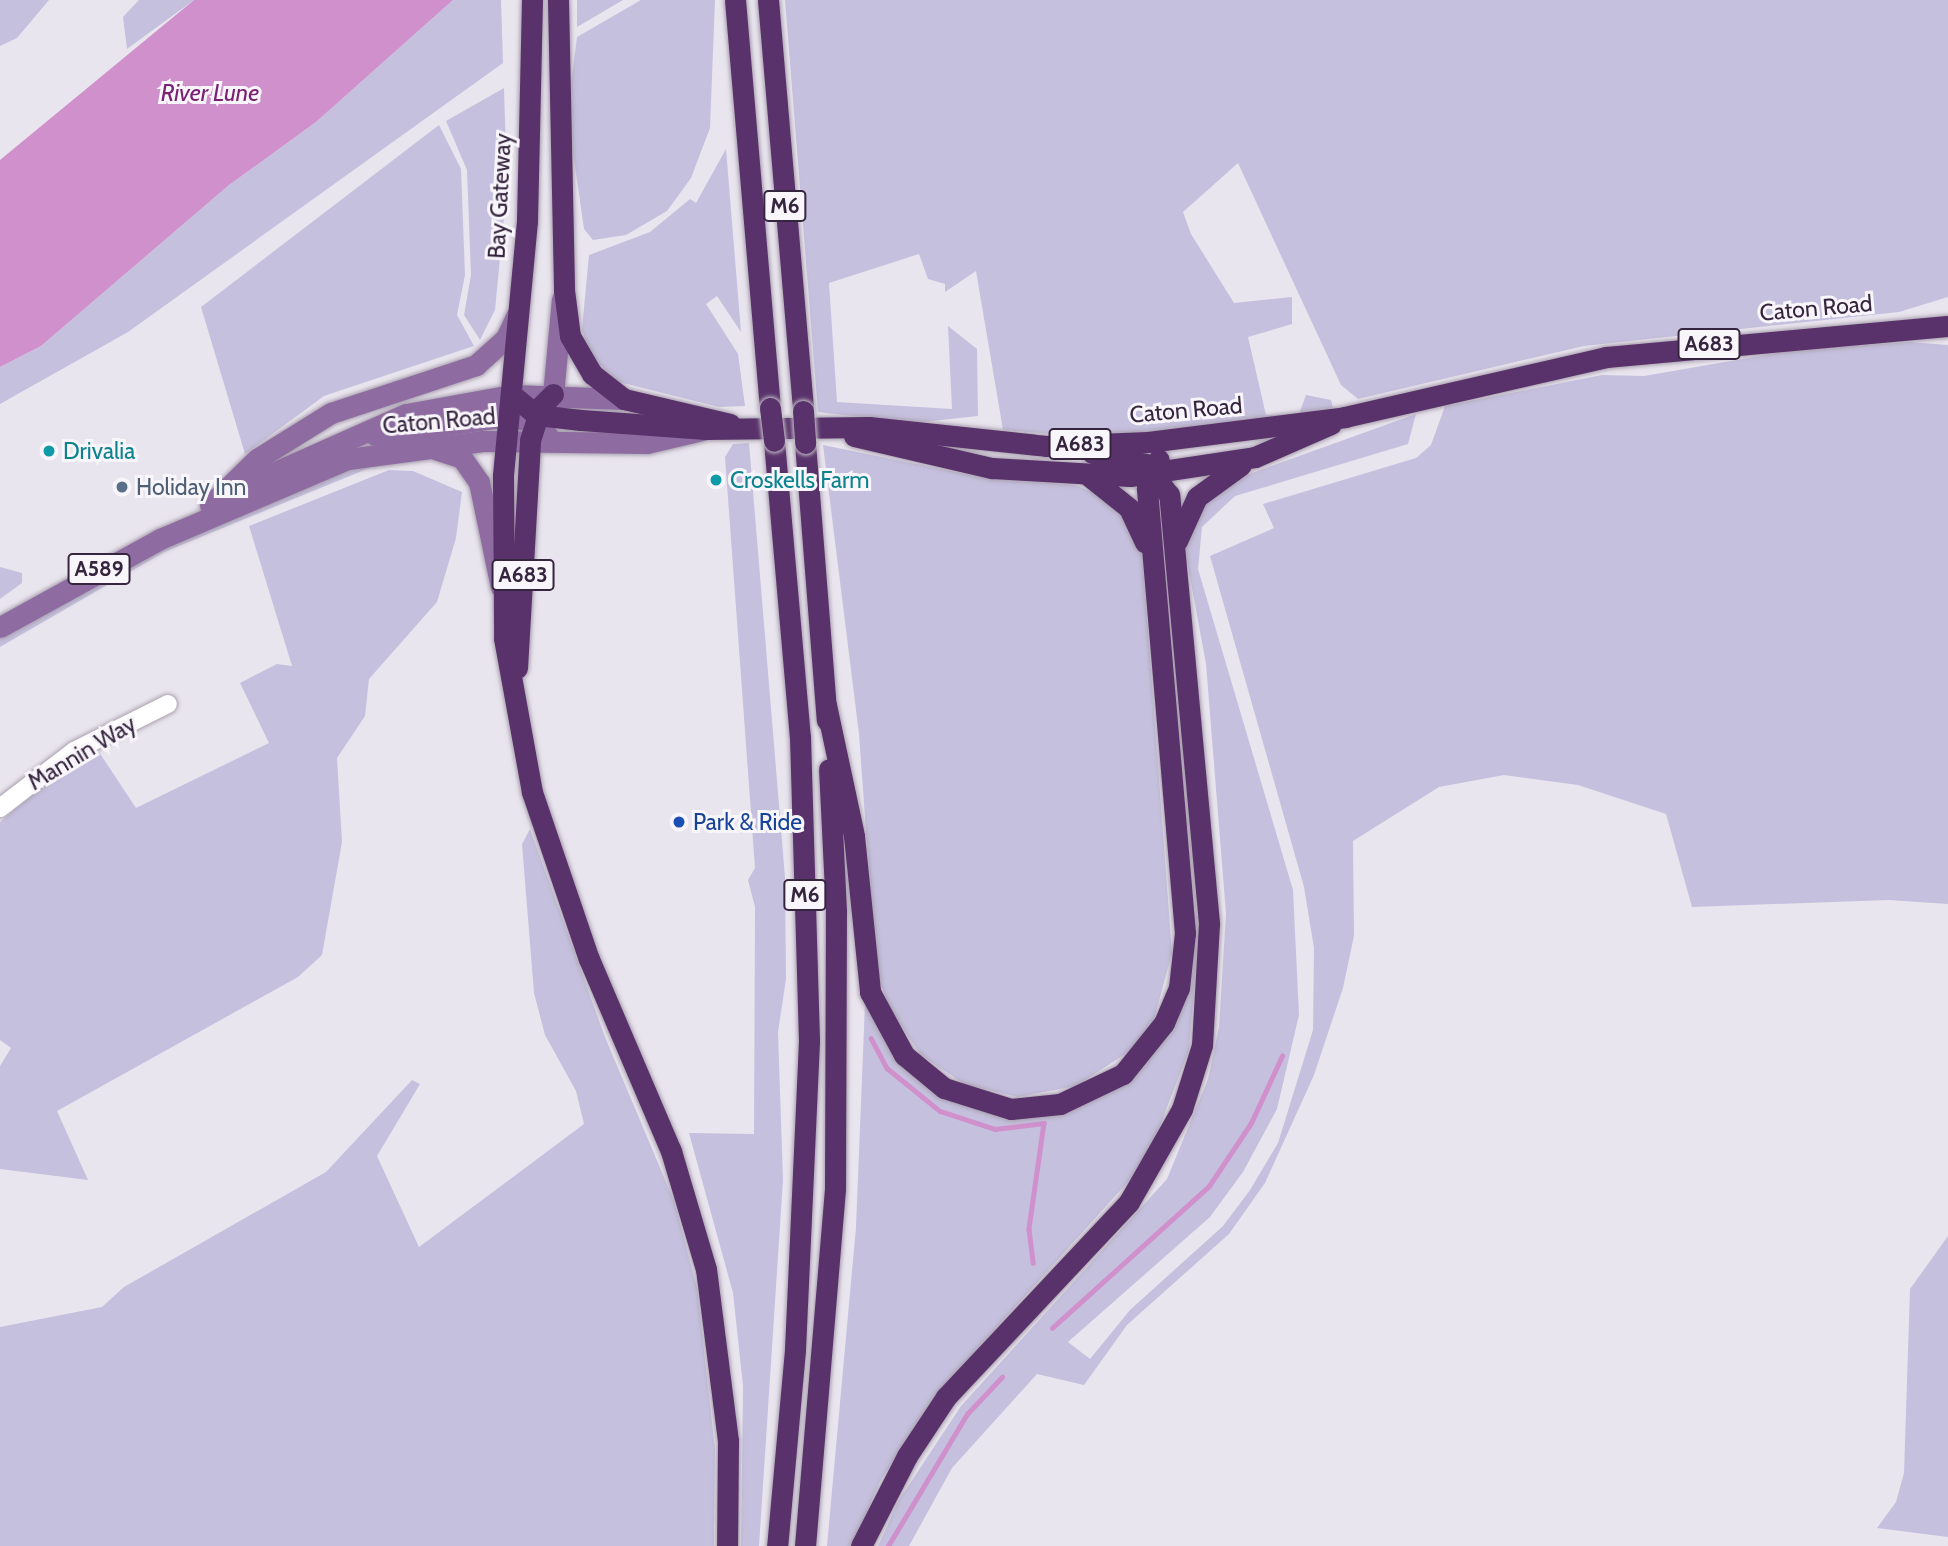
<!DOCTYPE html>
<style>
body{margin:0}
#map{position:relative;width:1948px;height:1546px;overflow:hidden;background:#e9e5ee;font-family:Cabin,sans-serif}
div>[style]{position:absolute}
.green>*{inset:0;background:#c5c0de}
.water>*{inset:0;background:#d090cc}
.stream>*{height:4.5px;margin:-2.25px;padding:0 2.25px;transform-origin:2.25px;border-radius:2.25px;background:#d090cc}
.roads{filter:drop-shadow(0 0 2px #a9a0af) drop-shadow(0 0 2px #a9a0af)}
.minor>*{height:18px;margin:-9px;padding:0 9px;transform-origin:9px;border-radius:9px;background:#fff}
.major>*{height:21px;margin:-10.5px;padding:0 10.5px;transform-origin:10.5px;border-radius:10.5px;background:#8e6ca1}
.highway>*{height:21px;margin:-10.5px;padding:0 10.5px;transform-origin:10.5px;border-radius:10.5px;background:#59326b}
.bridges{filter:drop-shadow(0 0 2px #c7c2c9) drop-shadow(0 0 2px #c7c2c9)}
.highway-bridge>*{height:21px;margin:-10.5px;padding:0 10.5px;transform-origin:10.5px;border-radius:10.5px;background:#59326b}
.dots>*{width:19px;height:19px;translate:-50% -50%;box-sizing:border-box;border:4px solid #f8f6fa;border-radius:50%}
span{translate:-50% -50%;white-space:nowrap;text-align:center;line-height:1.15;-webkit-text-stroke:6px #f8f6fa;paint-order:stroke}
.shield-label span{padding:2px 5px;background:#f8f6fa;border:2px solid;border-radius:5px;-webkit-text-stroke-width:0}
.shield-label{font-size:21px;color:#36253f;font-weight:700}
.street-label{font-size:23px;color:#36253f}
.culture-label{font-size:23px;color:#0d838f}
.left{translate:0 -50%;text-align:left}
.service-label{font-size:23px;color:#4e5e75}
.transit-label{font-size:23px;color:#164399}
.water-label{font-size:24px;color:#7a2173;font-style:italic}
</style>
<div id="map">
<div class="green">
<div style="clip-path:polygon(0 0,49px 0,17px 38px,0 46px)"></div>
<div style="clip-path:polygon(139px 0,194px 0,127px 49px,123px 17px)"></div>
<div style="clip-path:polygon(453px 0,501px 0,503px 63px,128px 332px,0 404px,0 367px,41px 346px,229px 185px,316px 122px)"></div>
<div style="clip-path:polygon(577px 0,623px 0,577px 27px)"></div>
<div style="clip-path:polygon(641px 0,715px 0,710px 128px,691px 178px,667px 211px,626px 235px,593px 240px,584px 229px,572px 145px,569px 100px,577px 37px)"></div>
<div style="clip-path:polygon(785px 0,1948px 0,1948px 297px,1899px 312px,1584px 346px,1358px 399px,1341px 385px,1238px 163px,1183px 212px,1191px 234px,1234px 303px,1292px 297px,1292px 324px,1248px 337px,1266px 415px,1299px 414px,1306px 395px,1331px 400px,1333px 408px,1224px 428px,1077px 436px,1003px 430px,976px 271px,945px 292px,945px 284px,928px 279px,919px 254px,829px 283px,837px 402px,952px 409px,948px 326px,977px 349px,978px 416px,913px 423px,818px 412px)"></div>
<div style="clip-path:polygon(504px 88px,507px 186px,495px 310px,480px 340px,464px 315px,471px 275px,467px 170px,446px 121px)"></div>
<div style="clip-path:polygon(439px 125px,461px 169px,465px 275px,457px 315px,474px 346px,324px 396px,245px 454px,201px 307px)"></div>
<div style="clip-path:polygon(726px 149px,741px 332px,717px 296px,706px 304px,738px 354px,745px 406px,719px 407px,619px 382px,590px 359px,582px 329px,589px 255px,650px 232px,690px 199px,696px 203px)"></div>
<div style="clip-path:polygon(1910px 342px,1948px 345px,1948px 904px,1889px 900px,1692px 907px,1666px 814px,1578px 785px,1504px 775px,1439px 787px,1353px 841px,1354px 936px,1343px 988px,1314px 1075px,1265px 1183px,1229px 1234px,1127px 1325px,1084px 1385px,1037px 1374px,952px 1468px,909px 1546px,878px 1546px,899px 1500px,961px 1406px,1167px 1179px,1208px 1079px,1219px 1027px,1226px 914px,1206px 664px,1184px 545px,1189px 519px,1230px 481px,1416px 414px,1408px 444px,1235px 496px,1202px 527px,1198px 569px,1293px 890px,1299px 1015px,1277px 1109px,1243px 1172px,1210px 1217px,1068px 1342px,1090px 1359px,1130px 1310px,1223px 1226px,1250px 1190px,1278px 1143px,1313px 1030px,1314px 948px,1304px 887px,1210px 556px,1274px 528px,1263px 504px,1416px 458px,1431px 445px,1445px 406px,1602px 375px,1644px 376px,1795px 350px)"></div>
<div style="clip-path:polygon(749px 443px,785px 877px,786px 979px,778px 1032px,783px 1180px,759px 1546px,741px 1546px,743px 1386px,733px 1293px,689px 1133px,754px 1134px,755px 907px,748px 880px,755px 868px,725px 457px,733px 444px)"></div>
<div style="clip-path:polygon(823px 445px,980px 477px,1075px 485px,1118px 503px,1142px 551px,1172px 953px,1153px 1023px,1136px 1047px,1076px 1086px,1018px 1097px,964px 1084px,921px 1055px,889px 1008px,876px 970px,859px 734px)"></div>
<div style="clip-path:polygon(384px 462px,164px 552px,0 647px,0 639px,20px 625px,178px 538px,343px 468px)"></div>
<div style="clip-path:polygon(389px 470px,413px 471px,462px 492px,456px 538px,437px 602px,369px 679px,365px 716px,337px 758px,342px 842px,322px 955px,298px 977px,57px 1111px,88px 1180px,0 1169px,0 1066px,11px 1048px,0 1040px,0 822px,56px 774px,99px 752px,136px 808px,269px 743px,240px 683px,277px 664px,292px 666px,249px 526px)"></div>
<div style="clip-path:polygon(0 567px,22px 573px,22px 583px,0 599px)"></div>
<div style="clip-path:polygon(530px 829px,605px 1037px,674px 1201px,697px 1288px,715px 1449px,714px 1546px,0 1546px,0 1327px,102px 1307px,124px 1287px,326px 1172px,412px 1080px,420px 1084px,377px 1156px,419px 1247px,584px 1124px,576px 1091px,545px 1035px,534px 993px,522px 844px)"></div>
<div style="clip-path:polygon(1194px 916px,1200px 916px,1189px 1050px,1146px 1162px,939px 1391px,880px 1481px,852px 1546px,827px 1546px,856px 1227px,865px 1003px,901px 1063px,945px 1097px,1004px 1116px,1069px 1111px,1130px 1078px,1167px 1036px,1180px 1011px)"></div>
<div style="clip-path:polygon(1948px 1236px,1948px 1537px,1877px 1528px,1896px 1502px,1904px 1473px,1910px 1289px)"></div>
</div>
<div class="water">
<div style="clip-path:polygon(194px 0,453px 0,316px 122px,229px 185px,41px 346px,0 367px,0 160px)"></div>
</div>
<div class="stream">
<div style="left:871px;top:1038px;width:34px;rotate:62deg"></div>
<div style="left:887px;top:1068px;width:68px;rotate:39.1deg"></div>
<div style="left:940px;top:1111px;width:58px;rotate:18.1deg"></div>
<div style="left:995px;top:1129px;width:49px;rotate:-7deg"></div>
<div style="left:1044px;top:1123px;width:107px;rotate:98.1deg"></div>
<div style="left:1029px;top:1229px;width:34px;rotate:83deg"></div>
<div style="left:1052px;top:1328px;width:212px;rotate:-42.1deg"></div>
<div style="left:1209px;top:1186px;width:76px;rotate:-56.3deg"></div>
<div style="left:1251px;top:1123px;width:74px;rotate:-65.2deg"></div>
<div style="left:888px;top:1546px;width:154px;rotate:-59.1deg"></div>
<div style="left:967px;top:1414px;width:51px;rotate:-46.6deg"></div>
</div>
<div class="roads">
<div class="minor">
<div style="left:0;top:808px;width:93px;rotate:-37.6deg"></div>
<div style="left:74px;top:751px;width:105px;rotate:-26.6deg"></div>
</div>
<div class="major">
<div style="left:552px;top:406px;width:107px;rotate:-84.7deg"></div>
<div style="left:375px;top:435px;width:135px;rotate:-8.1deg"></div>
<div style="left:509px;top:416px;width:25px;rotate:14deg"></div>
<div style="left:533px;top:422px;width:21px;rotate:43deg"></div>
<div style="left:435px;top:449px;width:28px;rotate:18deg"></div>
<div style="left:462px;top:458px;width:29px;rotate:55deg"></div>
<div style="left:479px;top:482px;width:107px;rotate:78.2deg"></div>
<div style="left:248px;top:484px;width:173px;rotate:-23.9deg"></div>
<div style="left:406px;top:414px;width:108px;rotate:-10.2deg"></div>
<div style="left:512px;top:395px;width:112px;rotate:2deg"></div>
<div style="left:210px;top:505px;width:66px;rotate:-44.4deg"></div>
<div style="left:257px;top:459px;width:87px;rotate:-31.9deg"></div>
<div style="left:331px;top:413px;width:153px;rotate:-18.3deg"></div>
<div style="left:476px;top:365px;width:40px;rotate:-42deg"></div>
<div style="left:506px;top:338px;width:26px;rotate:-65deg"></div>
<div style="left:0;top:627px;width:183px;rotate:-28.8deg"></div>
<div style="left:160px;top:539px;width:204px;rotate:-23.1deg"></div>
<div style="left:348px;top:459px;width:136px;rotate:-7.6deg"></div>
<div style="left:483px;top:441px;width:164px;rotate:0.7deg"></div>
<div style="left:647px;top:443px;width:61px;rotate:-13.3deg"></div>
</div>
<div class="highway">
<div style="left:532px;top:0;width:221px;rotate:91.3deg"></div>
<div style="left:527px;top:221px;width:256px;rotate:95.4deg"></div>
<div style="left:503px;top:476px;width:162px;rotate:89.6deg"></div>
<div style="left:504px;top:638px;width:157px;rotate:79.7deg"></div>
<div style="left:532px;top:792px;width:176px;rotate:71.2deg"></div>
<div style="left:589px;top:959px;width:209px;rotate:66.9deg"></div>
<div style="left:671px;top:1151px;width:123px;rotate:73.5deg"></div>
<div style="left:706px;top:1269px;width:173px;rotate:82.7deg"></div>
<div style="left:728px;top:1441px;width:105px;rotate:90.5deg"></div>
<div style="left:558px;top:0;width:290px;rotate:88.8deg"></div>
<div style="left:564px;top:290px;width:46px;rotate:82.6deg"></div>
<div style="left:570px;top:336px;width:44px;rotate:59.9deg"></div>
<div style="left:592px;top:374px;width:41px;rotate:38deg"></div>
<div style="left:624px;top:399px;width:109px;rotate:13.3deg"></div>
<div style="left:735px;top:0;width:409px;rotate:85.1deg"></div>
<div style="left:768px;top:0;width:412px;rotate:85.1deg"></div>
<div style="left:512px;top:395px;width:32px;rotate:39deg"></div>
<div style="left:537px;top:415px;width:44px;rotate:6.5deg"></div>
<div style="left:581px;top:420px;width:125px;rotate:4.1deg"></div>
<div style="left:706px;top:429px;width:163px;rotate:-0.7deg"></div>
<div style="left:869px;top:427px;width:178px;rotate:6.1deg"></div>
<div style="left:1046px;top:446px;width:102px;rotate:-2.2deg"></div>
<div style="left:1148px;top:442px;width:199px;rotate:-7.2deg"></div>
<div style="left:1345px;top:417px;width:268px;rotate:-12.9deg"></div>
<div style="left:1606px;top:357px;width:343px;rotate:-5.2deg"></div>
<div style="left:854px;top:436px;width:142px;rotate:13.1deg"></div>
<div style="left:992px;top:468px;width:138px;rotate:3.3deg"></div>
<div style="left:1130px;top:476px;width:126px;rotate:-8.6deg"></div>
<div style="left:1255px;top:457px;width:83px;rotate:-23.5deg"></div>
<div style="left:774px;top:441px;width:297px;rotate:85deg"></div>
<div style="left:800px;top:737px;width:304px;rotate:88.3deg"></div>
<div style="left:809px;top:1041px;width:309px;rotate:92.6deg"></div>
<div style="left:795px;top:1350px;width:197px;rotate:95.2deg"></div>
<div style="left:805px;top:443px;width:278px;rotate:85.5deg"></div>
<div style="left:1089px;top:476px;width:51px;rotate:38.7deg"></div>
<div style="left:1129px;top:508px;width:38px;rotate:65deg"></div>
<div style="left:1177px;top:541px;width:48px;rotate:-65.6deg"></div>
<div style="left:1197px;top:497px;width:54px;rotate:-36deg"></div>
<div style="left:517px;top:668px;width:228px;rotate:-86.7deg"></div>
<div style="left:530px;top:440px;width:36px;rotate:-72deg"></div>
<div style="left:541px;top:406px;width:17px;rotate:-45deg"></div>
<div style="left:826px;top:705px;width:134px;rotate:77.9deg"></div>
<div style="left:854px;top:836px;width:157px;rotate:84.1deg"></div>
<div style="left:870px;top:992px;width:72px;rotate:61.6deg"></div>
<div style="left:904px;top:1055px;width:52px;rotate:39.5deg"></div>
<div style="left:944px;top:1088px;width:70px;rotate:17.4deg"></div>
<div style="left:1011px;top:1109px;width:49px;rotate:-5.8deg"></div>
<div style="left:1060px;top:1104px;width:70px;rotate:-25.5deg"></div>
<div style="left:1123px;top:1074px;width:65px;rotate:-51.2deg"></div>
<div style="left:1164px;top:1023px;width:38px;rotate:-67deg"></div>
<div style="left:1179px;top:988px;width:55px;rotate:-83.8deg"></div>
<div style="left:1185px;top:933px;width:447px;rotate:-94.9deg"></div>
<div style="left:1147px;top:488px;width:31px;rotate:-68deg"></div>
<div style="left:805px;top:1546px;width:359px;rotate:-85.2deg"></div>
<div style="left:835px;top:1188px;width:277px;rotate:-89.8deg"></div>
<div style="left:836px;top:911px;width:142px;rotate:-92.8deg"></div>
<div style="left:861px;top:1546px;width:101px;rotate:-62.9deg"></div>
<div style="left:907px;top:1456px;width:71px;rotate:-56.5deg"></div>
<div style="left:946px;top:1397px;width:267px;rotate:-46.8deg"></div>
<div style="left:1129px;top:1202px;width:107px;rotate:-60.3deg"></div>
<div style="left:1182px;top:1109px;width:67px;rotate:-72.6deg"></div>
<div style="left:1202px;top:1045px;width:122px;rotate:-86.7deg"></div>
<div style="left:1209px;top:923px;width:430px;rotate:-95.3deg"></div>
<div style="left:1169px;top:495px;width:39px;rotate:-127deg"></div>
<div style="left:1146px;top:464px;width:55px;rotate:-168.5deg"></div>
</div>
</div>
<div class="bridges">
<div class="highway-bridge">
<div style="left:770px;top:408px;width:33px;rotate:83deg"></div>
<div style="left:803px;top:411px;width:32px;rotate:86deg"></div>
</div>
</div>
<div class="dots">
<div style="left:49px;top:451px;background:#0f9aa8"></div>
<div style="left:716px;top:480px;background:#0f9aa8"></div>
<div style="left:122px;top:487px;background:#5c6f8a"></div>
<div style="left:679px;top:822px;background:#1a4fb4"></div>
</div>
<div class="shield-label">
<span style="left:785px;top:206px">M6</span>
<span style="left:1709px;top:344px">A683</span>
<span style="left:1080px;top:444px">A683</span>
<span style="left:99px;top:569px">A589</span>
<span style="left:523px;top:575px">A683</span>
<span style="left:805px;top:895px">M6</span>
</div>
<div class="street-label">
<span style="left:500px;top:196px;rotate:-87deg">Bay Gateway</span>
<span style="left:1816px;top:308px;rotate:-5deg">Caton Road</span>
<span style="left:1186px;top:410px;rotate:-5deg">Caton Road</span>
<span style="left:439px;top:421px;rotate:-5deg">Caton Road</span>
<span style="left:82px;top:753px;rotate:-31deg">Mannin Way</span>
</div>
<div class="culture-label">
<span class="left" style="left:63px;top:451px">Drivalia</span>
<span class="left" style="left:730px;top:480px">Croskells Farm</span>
</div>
<div class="service-label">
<span class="left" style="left:136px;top:487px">Holiday Inn</span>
</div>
<div class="transit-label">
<span class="left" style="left:693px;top:822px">Park &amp; Ride</span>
</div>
<div class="water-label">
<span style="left:210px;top:93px">River Lune</span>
</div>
</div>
